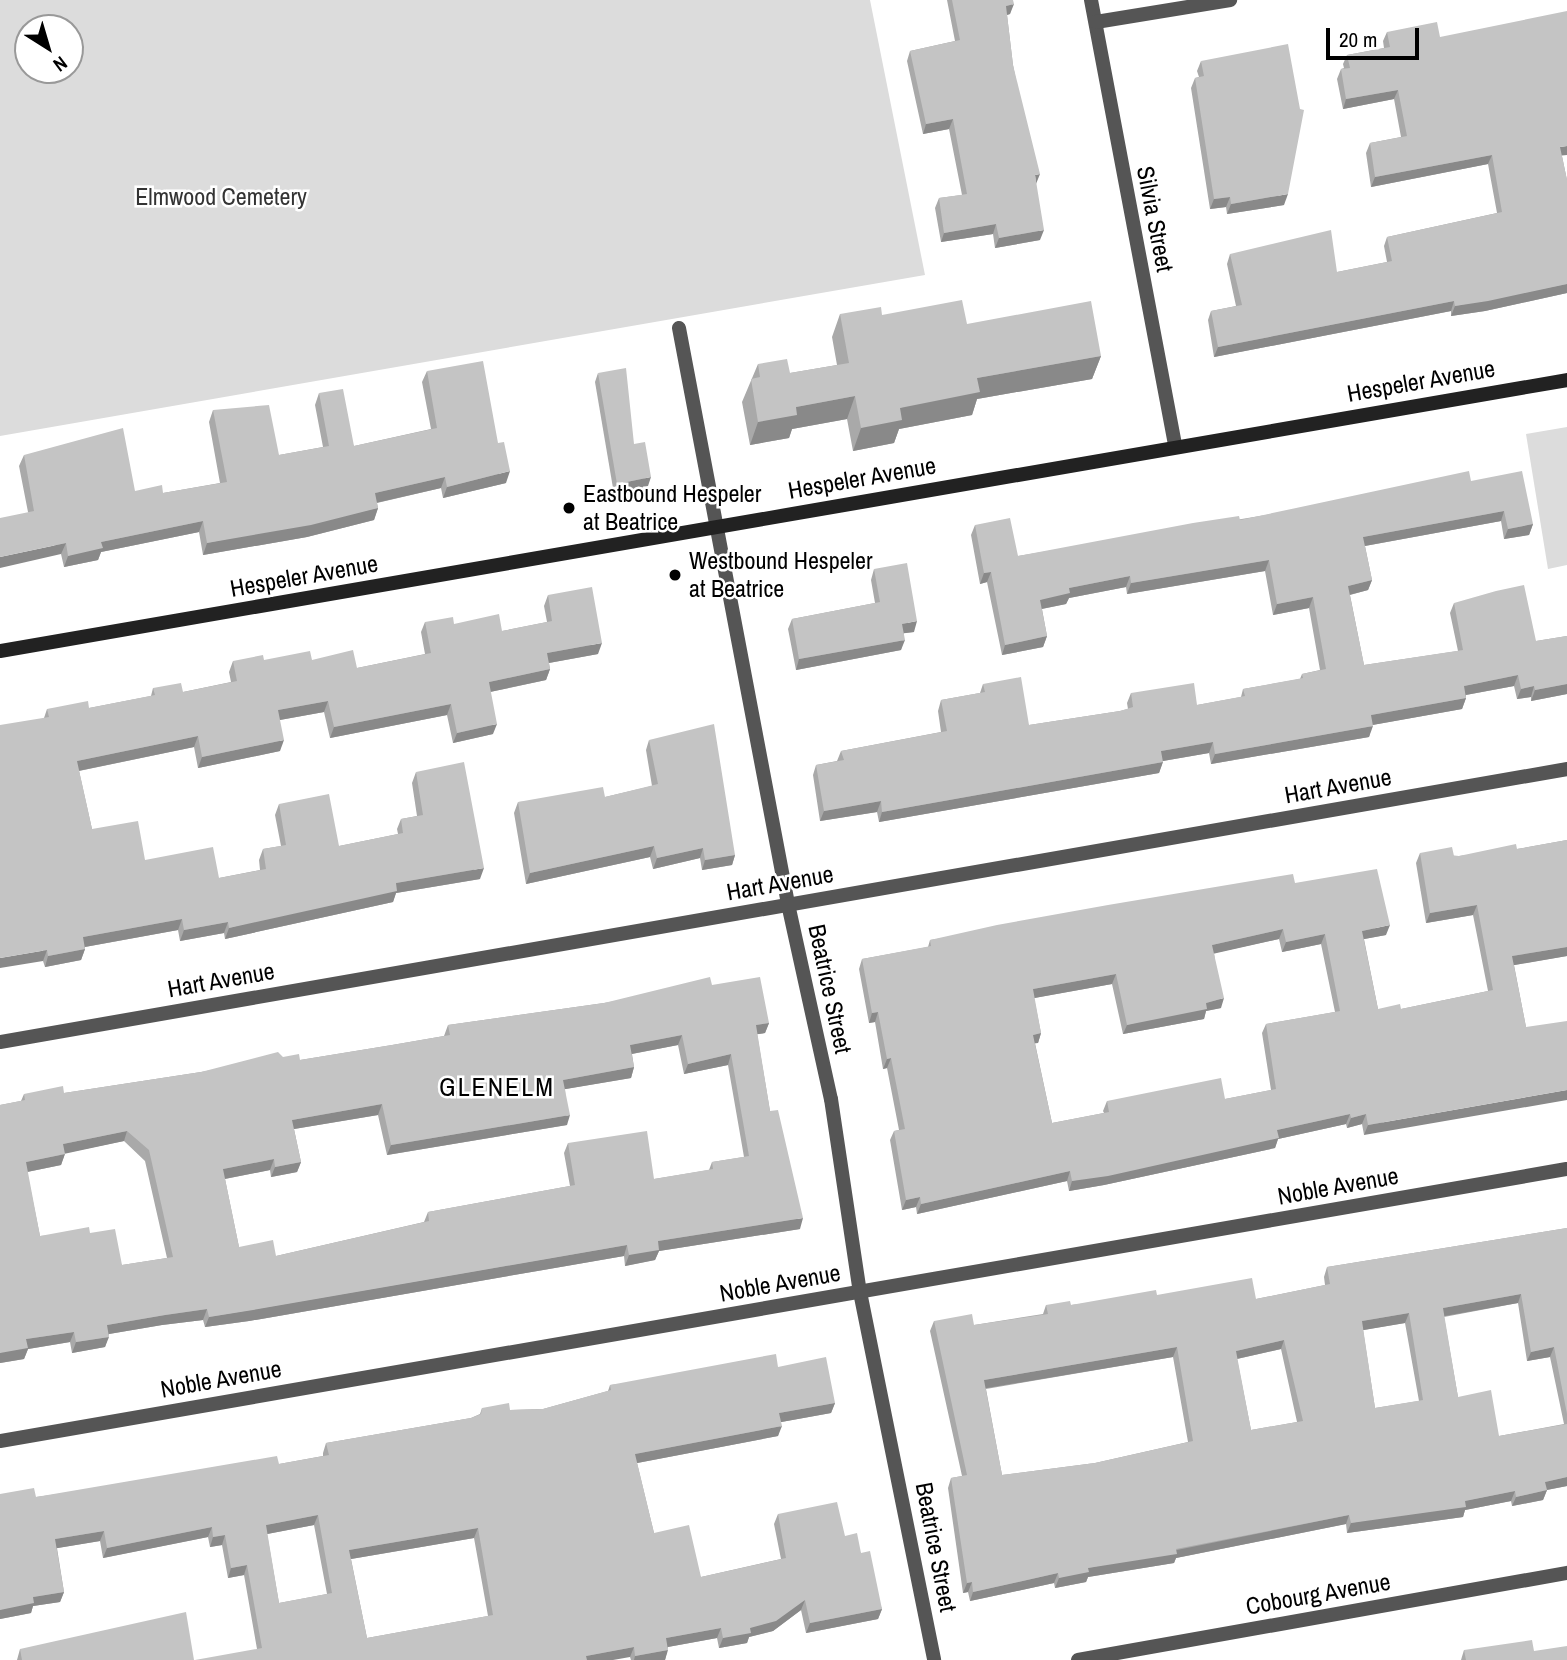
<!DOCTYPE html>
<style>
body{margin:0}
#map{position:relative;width:1567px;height:1660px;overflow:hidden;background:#fff;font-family:"Archivo Narrow",sans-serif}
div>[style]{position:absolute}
.green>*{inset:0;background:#dcdcdc}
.minor>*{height:14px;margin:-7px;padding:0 7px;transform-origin:7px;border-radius:7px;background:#555}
.secondary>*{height:14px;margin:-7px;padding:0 7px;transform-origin:7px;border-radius:7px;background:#222}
.wall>*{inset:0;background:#a9a9a9}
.shaded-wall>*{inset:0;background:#898989}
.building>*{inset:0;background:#c4c4c4}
.dots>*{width:19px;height:19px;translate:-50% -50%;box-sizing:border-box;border:4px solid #fff;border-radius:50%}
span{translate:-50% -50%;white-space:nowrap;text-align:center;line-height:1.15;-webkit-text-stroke:5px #fff;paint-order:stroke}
.park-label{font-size:24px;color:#333}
.street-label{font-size:24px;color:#000}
.poi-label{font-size:24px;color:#000}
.left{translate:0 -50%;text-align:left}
.neighbourhood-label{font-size:26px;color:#000;letter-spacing:2px}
.north{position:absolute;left:14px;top:14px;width:70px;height:70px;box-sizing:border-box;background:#fff;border:2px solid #999;border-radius:50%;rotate:143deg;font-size:19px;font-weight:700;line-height:28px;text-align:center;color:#000}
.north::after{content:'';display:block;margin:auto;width:24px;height:32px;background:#000;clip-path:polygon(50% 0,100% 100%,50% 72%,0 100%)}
.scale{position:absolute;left:1326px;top:28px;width:93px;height:32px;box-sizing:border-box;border:4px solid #000;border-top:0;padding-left:9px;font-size:21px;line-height:24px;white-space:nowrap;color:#000;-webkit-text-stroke:5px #fff;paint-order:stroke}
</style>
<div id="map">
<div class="green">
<div style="clip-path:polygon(evenodd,0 0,870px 0,925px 275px,0 436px,0 0,70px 28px,70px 70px,28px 70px,28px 28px,70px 28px)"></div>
<div style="clip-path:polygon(1567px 427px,1567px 565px,1548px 569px,1526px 434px)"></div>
</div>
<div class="minor">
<div style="left:1091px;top:0;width:454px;rotate:79.3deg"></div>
<div style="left:1096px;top:22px;width:136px;rotate:-9.3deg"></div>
<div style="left:679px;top:328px;width:586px;rotate:79.28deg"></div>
<div style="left:788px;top:904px;width:200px;rotate:77.6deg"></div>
<div style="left:831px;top:1099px;width:195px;rotate:81.5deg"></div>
<div style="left:860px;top:1292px;width:375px;rotate:78.6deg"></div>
<div style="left:0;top:1042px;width:1591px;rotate:-9.88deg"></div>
<div style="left:0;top:1441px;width:1590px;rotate:-9.85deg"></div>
<div style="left:1078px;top:1660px;width:497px;rotate:-10.1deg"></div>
</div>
<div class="secondary">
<div style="left:0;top:651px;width:1590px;rotate:-9.81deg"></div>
</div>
<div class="wall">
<div style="clip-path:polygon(947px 0,1013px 0,1010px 14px,1007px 15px,1013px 65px,1036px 184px,1040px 240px,995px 248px,993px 234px,941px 242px,935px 208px,939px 198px,962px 195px,949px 129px,923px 134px,907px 61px,910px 51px,955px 41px)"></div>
<div style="clip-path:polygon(1387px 32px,1440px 37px,1562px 156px,1567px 180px,1567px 293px,1485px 311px,1451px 316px,1451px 311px,1214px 357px,1208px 320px,1211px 311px,1236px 306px,1227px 264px,1230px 254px,1337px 272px,1387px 262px,1384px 246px,1387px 237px,1497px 213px,1488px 164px,1371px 187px,1366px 153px,1370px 143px,1401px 137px,1394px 99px,1343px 109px,1337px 79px,1341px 69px,1344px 68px,1343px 64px,1347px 55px,1384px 48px,1383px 41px)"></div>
<div style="clip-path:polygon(1201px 61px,1284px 205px,1227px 214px,1226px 207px,1210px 209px,1191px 88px,1195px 78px,1199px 77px,1197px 71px)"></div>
<div style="clip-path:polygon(840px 314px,882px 315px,967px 324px,1101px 356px,1092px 379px,977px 399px,972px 415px,899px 429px,894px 443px,853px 451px,847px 419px,792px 429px,789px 438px,750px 445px,742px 402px,758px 364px,790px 373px,837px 365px,832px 337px)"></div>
<div style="clip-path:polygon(427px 371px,506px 483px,443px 498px,441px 488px,377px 503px,378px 508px,374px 520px,307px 537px,203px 555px,199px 532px,101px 552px,98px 560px,64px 567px,61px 554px,28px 512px,19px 466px,24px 455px,135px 491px,163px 493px,220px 483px,209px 422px,213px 410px,279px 455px,323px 447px,315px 405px,319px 393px,354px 446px,431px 429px,422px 382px)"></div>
<div style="clip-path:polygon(598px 373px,648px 486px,614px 494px,595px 382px)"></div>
<div style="clip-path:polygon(1471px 481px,1533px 524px,1529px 535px,1504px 539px,1501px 521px,1365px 546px,1372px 580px,1368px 590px,1350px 595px,1364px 665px,1458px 651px,1450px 613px,1454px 603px,1536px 641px,1567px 636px,1567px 694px,1531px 701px,1531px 697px,1517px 699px,1514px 686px,1466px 695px,1466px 698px,1462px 709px,1372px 725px,1369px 737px,1211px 764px,1209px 753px,1163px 761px,1159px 773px,879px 822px,877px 812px,820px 821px,813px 775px,816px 765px,837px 761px,841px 751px,941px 732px,938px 711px,941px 700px,980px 693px,983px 684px,1029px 725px,1120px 711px,1128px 709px,1127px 703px,1131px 693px,1197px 705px,1241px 697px,1243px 689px,1300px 679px,1302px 674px,1320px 670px,1309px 608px,1273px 615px,1265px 571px,1127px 594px,1126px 587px,1069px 598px,1066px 604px,1042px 609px,1047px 636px,1043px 647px,1002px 655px,987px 582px,980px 584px,971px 535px,975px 525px,1018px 556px)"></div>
<div style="clip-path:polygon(874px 569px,914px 632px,904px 633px,901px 650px,796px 670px,788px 629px,792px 619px,875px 603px,871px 580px)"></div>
<div style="clip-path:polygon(548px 595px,598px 654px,549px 663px,550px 669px,546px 680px,490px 692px,493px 734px,453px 743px,447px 715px,330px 738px,324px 712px,280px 720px,280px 751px,198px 768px,194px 747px,79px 771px,92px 829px,145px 860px,219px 878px,260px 870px,259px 860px,263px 849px,281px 846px,275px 815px,279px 804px,339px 846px,398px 834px,397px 829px,401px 819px,417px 816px,412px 783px,416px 772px,480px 879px,396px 893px,393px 902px,225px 939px,224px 933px,180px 941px,178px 930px,85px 947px,85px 949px,81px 960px,45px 967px,43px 961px,44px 718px,47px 709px,89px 708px,151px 696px,153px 688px,183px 692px,231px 682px,229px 672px,233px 661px,312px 660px,357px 668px,425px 654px,421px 632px,425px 622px,454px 624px,502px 631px,547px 622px,544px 606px)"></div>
<div style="clip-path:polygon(649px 740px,735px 855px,732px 865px,702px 870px,700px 858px,653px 869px,650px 857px,526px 884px,514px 813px,518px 802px,605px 797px,652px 786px,646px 750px)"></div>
<div style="clip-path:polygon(evenodd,1567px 840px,1567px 956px,1514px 965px,1526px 1027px,1364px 1135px,1362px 1124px,1347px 1128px,1346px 1124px,1278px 1139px,1275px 1148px,1104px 1185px,1069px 1191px,1067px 1181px,917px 1214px,916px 1207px,902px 1210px,890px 1140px,894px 1131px,899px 1130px,887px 1068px,883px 1069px,875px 1022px,869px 1023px,859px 969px,862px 959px,928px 947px,930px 940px,1295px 883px,1386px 935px,1364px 939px,1378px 1009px,1401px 1009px,1488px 991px,1473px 915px,1426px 923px,1416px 863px,1420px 853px,1459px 856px,1517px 849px,1567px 840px,1279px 939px,1282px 952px,1321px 944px,1335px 1012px,1266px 1024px,1262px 1033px,1271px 1090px,1225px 1099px,1107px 1101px,1103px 1111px,1104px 1113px,1052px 1123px,1035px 1043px,1038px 1043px,1041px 1033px,1034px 998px,1112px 984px,1123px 1034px,1204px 1019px,1206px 1011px,1221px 1008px,1214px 953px,1279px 939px)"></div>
<div style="clip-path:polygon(evenodd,712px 985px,769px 1023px,765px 1033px,757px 1034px,770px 1111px,800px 1229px,659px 1251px,655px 1260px,625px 1266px,624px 1256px,249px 1321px,205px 1327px,203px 1320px,162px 1325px,109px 1334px,105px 1347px,72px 1353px,70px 1342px,28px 1349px,24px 1359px,0 1363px,0 1105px,21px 1101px,24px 1094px,64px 1093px,201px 1072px,283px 1057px,300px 1060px,392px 1045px,444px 1036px,448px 1025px,604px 1003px,712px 985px,678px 1045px,684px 1074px,728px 1065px,744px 1157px,712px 1162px,709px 1170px,654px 1179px,568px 1143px,564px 1153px,570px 1186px,428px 1212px,424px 1222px,276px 1256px,239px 1247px,225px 1179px,270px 1170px,271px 1177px,297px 1172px,301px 1162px,294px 1129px,378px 1115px,387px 1155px,567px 1125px,565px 1089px,631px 1078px,634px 1067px,632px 1054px,678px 1045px,712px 985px,124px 1141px,145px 1161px,167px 1258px,122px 1265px,90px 1233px,40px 1236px,27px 1172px,61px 1165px,65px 1153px,124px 1141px)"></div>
<div style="clip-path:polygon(evenodd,1567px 1228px,1567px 1486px,1547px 1490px,1543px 1500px,1512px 1506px,1511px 1501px,1465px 1510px,1463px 1517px,1347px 1533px,1346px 1524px,1176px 1558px,1174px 1563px,1088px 1577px,1086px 1582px,1055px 1588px,1054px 1583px,970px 1601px,968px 1592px,963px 1593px,948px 1488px,951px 1478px,962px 1476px,930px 1331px,934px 1321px,974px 1325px,1043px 1314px,1046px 1305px,1071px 1305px,1157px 1295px,1256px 1299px,1325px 1285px,1324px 1277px,1327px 1267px,1567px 1228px,1518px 1303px,1527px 1361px,1550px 1357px,1564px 1424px,1499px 1436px,1458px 1397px,1444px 1317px,1518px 1303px,1567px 1228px,1405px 1323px,1419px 1401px,1375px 1408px,1363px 1330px,1405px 1323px,1567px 1228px,1281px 1349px,1297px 1422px,1251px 1430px,1237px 1359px,1281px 1349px,1567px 1228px,1173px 1357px,1188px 1442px,1095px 1463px,1002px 1475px,986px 1389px,1173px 1357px)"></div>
<div style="clip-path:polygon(evenodd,778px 1367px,835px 1403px,831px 1413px,781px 1422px,778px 1436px,637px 1463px,654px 1533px,701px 1577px,781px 1559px,774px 1524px,778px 1514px,845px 1536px,861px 1553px,882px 1609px,878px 1619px,806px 1633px,801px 1610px,773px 1631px,749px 1637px,747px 1643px,719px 1648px,717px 1638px,668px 1647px,665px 1660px,631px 1660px,630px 1657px,257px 1649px,244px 1575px,228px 1578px,222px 1545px,210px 1547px,208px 1537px,103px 1558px,100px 1541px,57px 1548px,64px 1592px,60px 1602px,33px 1606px,31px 1613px,0 1619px,0 1494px,36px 1497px,279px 1464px,323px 1456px,323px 1453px,326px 1443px,471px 1418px,480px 1414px,482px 1408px,510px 1410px,543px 1409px,608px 1391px,610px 1385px,778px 1367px,314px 1525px,327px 1594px,279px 1603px,267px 1534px,314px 1525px,778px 1367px,474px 1538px,488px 1616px,367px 1638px,351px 1559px,474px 1538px)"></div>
<div style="clip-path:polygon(20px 1649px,194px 1660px,17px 1660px)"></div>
<div style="clip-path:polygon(1464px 1650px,1534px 1651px,1567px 1660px,1461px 1660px)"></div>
</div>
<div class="shaded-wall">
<div style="clip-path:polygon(1014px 4px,1010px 14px,1003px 16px,1006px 6px)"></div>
<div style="clip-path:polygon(1398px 90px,1394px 99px,1343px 109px,1346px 99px)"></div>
<div style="clip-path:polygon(953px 119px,949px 129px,923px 134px,926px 124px)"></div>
<div style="clip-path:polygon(1567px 146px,1567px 155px,1557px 156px,1560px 147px)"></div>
<div style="clip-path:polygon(1492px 155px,1488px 164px,1371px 187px,1375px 177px)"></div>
<div style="clip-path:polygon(1040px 174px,1036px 184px,1035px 175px)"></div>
<div style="clip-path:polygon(1288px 194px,1284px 205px,1227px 214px,1231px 204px)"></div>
<div style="clip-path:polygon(1230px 197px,1226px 207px,1210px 209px,1214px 199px)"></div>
<div style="clip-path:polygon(996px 224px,993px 234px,941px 242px,944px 233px)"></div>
<div style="clip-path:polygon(1044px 230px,1040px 240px,995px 248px,999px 238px)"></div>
<div style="clip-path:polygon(1567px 284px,1567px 293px,1485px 311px,1451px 316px,1455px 306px)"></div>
<div style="clip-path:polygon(1454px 301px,1451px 311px,1214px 357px,1218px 347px)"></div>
<div style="clip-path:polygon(1101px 356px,1092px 379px,977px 399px,972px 415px,899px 429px,894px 443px,853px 451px,861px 428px,900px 408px,977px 378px)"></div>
<div style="clip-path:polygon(855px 396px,847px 419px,792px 429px,789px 438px,750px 445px,758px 422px,796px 407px)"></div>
<div style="clip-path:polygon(510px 471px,506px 483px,443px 498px,447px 487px)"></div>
<div style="clip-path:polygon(445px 477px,441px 488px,371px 504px,375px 493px)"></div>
<div style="clip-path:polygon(651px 477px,648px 486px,614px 494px,617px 484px)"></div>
<div style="clip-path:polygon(378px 508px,374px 520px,307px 537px,203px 555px,207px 543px)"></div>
<div style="clip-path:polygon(1504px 511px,1501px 521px,1359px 547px,1363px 537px)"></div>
<div style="clip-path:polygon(203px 521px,199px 532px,101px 552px,98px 560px,64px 567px,68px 556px,101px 542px)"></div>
<div style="clip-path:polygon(1533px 524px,1529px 535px,1504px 539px,1508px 529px)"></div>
<div style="clip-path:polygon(66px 543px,61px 554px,0 568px,0 557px)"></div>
<div style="clip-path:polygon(1269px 560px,1265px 571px,1127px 594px,1131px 583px)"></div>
<div style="clip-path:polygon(991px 572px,987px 582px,980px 584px,984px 573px)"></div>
<div style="clip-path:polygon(1130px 576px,1126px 587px,1069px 598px,1066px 604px,1036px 610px,1040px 600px,1069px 588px)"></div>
<div style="clip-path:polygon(1372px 580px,1368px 590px,1345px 596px,1348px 586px)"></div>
<div style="clip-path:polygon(1313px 597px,1309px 608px,1273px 615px,1277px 604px)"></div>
<div style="clip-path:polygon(917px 621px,914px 632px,898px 634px,902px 624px)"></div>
<div style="clip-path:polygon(1047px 636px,1043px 647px,1002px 655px,1005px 645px)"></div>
<div style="clip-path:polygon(905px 640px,901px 650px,796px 670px,799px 659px)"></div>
<div style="clip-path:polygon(602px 643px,598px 654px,543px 664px,547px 653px)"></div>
<div style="clip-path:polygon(550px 669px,546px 680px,485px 693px,489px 682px)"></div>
<div style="clip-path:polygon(1518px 675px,1514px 686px,1460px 696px,1464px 686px)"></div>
<div style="clip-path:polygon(1567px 684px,1567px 694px,1531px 701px,1535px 690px)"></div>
<div style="clip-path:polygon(1534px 686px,1531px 697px,1517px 699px,1521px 689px)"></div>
<div style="clip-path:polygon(1466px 698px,1462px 709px,1367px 726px,1371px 715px)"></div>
<div style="clip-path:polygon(328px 701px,324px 712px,274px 721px,278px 710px)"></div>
<div style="clip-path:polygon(451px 704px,447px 715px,330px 738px,334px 727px)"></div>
<div style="clip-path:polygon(497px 724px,493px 734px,453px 743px,457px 733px)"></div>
<div style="clip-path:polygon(1373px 726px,1369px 737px,1211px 764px,1215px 754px)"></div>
<div style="clip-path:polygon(198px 736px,194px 747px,73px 772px,77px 761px)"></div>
<div style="clip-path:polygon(284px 740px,280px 751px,198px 768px,202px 757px)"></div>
<div style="clip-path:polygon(1213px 742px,1209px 753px,1157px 762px,1161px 751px)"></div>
<div style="clip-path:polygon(1163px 762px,1159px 773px,879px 822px,882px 812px)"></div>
<div style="clip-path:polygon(881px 801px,877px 812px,820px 821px,824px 811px)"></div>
<div style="clip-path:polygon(654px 846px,650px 857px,526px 884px,530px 873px)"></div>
<div style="clip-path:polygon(703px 848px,700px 858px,653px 869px,657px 858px)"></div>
<div style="clip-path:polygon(735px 855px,732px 865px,702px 870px,705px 860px)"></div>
<div style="clip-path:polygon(484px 868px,480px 879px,396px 893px,393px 902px,225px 939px,229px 928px,396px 883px)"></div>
<div style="clip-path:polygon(1477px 905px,1473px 915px,1426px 923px,1430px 913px)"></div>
<div style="clip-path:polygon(182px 919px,178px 930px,79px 948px,83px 937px)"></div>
<div style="clip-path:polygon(228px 922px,224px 933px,180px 941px,184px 930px)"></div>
<div style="clip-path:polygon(1390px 925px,1386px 935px,1359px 940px,1362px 931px)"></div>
<div style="clip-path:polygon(1283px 929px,1279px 939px,1208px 955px,1212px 945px)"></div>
<div style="clip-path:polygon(1325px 934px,1321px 944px,1282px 952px,1286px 942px)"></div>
<div style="clip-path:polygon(1567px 947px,1567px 956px,1509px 966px,1512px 956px)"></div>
<div style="clip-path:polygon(85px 949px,81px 960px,45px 967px,48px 956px)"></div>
<div style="clip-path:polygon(47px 950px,43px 961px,0 968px,0 958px)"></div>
<div style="clip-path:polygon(1116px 974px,1112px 984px,1029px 999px,1033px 989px)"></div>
<div style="clip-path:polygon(1224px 998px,1221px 1008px,1206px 1011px,1204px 1019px,1123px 1034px,1127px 1025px)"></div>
<div style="clip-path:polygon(878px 1012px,875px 1022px,869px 1023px,872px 1013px)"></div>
<div style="clip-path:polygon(769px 1023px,765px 1033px,752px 1035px,756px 1025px)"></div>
<div style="clip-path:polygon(1041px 1033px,1038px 1043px,1030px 1044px,1033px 1035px)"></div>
<div style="clip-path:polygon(682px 1035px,678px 1045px,626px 1055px,630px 1045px)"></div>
<div style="clip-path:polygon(731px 1054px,728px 1065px,684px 1074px,688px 1064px)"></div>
<div style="clip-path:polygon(891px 1058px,887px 1068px,883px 1069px,887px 1059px)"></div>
<div style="clip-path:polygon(634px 1067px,631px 1078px,560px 1090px,563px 1080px)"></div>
<div style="clip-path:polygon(1567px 1090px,1567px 1100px,1364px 1135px,1368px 1125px)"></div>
<div style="clip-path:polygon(382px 1104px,378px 1115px,288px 1130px,292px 1120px)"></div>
<div style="clip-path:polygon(1350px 1114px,1346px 1124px,1278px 1139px,1275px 1148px,1104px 1185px,1069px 1191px,1072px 1181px,1277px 1130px)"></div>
<div style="clip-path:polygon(1366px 1114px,1362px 1124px,1347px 1128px,1351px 1118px)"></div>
<div style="clip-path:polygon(570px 1115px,567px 1125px,387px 1155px,391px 1145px)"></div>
<div style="clip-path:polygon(127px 1131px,124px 1141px,59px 1155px,63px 1144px)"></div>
<div style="clip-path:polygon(65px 1154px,61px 1165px,22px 1173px,26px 1162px)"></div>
<div style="clip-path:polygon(274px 1159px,270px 1170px,219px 1180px,223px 1169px)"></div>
<div style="clip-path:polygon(301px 1162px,297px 1172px,271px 1177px,275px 1167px)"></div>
<div style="clip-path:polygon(1070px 1171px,1067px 1181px,917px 1214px,921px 1204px)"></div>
<div style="clip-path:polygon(920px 1197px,916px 1207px,902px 1210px,906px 1200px)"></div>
<div style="clip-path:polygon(803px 1218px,800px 1229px,659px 1251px,655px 1260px,625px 1266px,629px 1255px,658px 1241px)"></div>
<div style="clip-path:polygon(627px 1245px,624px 1256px,249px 1321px,205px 1327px,209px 1317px)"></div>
<div style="clip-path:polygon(1521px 1294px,1518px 1303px,1439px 1317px,1443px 1308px)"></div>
<div style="clip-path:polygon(207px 1309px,203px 1320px,162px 1325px,103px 1335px,107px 1325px,165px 1315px)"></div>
<div style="clip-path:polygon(1409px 1313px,1405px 1323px,1358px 1331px,1362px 1321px)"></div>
<div style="clip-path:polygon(74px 1332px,70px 1342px,28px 1349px,24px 1359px,0 1363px,0 1353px,26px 1339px)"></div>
<div style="clip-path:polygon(109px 1337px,105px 1347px,72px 1353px,76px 1342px)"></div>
<div style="clip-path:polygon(1284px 1340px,1281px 1349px,1232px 1360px,1236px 1351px)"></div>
<div style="clip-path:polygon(1177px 1347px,1173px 1357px,981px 1389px,984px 1380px)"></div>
<div style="clip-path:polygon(1554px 1347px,1550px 1357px,1527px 1361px,1531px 1352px)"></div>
<div style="clip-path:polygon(835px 1403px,831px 1413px,776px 1423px,779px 1413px)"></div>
<div style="clip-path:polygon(782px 1426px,778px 1436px,632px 1464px,635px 1454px)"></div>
<div style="clip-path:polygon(1567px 1477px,1567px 1486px,1541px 1491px,1545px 1482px)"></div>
<div style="clip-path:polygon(1547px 1490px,1543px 1500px,1512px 1506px,1516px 1497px)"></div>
<div style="clip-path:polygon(1515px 1491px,1511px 1501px,1465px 1510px,1463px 1517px,1347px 1533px,1351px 1523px)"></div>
<div style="clip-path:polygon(318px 1515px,314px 1525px,262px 1535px,266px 1525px)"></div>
<div style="clip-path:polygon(1349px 1515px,1346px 1524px,1176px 1558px,1174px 1563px,1088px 1577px,1086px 1582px,1055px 1588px,1059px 1578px,1088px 1568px)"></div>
<div style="clip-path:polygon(212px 1527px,208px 1537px,103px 1558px,107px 1548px)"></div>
<div style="clip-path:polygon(478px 1528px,474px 1538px,345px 1560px,349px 1550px)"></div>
<div style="clip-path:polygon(104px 1531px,100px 1541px,52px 1549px,55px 1539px)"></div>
<div style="clip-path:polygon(225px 1535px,222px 1545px,210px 1547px,213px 1537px)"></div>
<div style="clip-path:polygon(247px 1565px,244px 1575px,228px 1578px,231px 1568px)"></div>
<div style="clip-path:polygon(1058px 1573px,1054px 1583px,970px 1601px,973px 1592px)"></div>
<div style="clip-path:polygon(972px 1582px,968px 1592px,963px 1593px,967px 1583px)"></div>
<div style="clip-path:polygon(64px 1592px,60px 1602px,33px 1606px,31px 1613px,0 1619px,0 1610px,33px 1597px)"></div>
<div style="clip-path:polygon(805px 1600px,801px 1610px,773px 1631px,749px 1637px,747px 1643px,719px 1648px,723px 1638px,750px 1628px)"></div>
<div style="clip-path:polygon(882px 1609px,878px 1619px,806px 1633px,810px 1623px)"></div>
<div style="clip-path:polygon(721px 1628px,717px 1638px,662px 1648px,666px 1638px)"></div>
<div style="clip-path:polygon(634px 1647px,630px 1657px,613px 1660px,585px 1660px,586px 1656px)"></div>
<div style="clip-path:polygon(668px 1650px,665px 1660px,634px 1660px,635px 1656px)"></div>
</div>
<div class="building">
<div style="clip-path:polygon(952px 0,1013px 0,1014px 4px,1006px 6px,1013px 65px,1040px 174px,1035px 175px,1044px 230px,999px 238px,996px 224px,944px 233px,939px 198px,967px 194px,953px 119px,926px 124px,910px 51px,960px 40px)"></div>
<div style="clip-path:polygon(1567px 11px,1567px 146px,1560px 147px,1567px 180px,1567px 284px,1488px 301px,1455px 306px,1454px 301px,1218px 347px,1211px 311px,1242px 305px,1230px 254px,1331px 230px,1337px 272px,1392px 261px,1387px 237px,1502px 212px,1492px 155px,1375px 177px,1370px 143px,1407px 136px,1398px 90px,1346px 99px,1341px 69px,1350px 68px,1347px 55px,1390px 47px,1387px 32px,1437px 22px,1440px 37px)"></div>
<div style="clip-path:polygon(1288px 44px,1300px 109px,1304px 110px,1288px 194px,1231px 204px,1230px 197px,1214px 199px,1195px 78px,1204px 76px,1201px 61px)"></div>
<div style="clip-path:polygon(962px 300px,967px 324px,1091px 301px,1101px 356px,977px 378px,980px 392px,900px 408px,902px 420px,861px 428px,855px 396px,796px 407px,797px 415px,758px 422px,751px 379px,760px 377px,758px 364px,787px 359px,790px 373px,849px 363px,840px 314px,881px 307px,882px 315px)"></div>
<div style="clip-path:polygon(483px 361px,498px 443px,504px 442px,510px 471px,447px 487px,445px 477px,375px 493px,378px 508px,311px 525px,207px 543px,203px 521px,101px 542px,103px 548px,68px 556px,66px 543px,0 557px,0 518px,34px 511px,24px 455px,123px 428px,135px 491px,162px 485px,163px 493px,227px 482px,213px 410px,269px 405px,279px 455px,329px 446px,319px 393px,343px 389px,354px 446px,437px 428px,427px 371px)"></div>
<div style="clip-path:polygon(626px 368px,634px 444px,645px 442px,651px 477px,617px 484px,598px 373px)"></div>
<div style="clip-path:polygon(1469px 471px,1471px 481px,1522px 471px,1533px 524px,1508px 529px,1504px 511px,1363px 537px,1372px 580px,1348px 586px,1364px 665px,1463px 650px,1454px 603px,1496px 591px,1524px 585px,1536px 641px,1567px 636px,1567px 684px,1535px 690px,1534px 686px,1521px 689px,1518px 675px,1464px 686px,1466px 698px,1371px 715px,1373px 726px,1215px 754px,1213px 742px,1161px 751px,1163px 762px,882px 812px,881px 801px,824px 811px,816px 765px,844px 760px,841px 751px,947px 731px,941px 700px,985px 692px,983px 684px,1021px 677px,1029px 725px,1120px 711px,1133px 707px,1131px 693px,1194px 683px,1197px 705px,1245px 696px,1243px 689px,1303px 678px,1302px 674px,1326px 669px,1313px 597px,1277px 604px,1269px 560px,1131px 583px,1130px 576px,1069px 588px,1070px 593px,1040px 600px,1047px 636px,1005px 645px,991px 572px,984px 573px,975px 525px,1010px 518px,1018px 556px,1193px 523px,1239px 516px,1240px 520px)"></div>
<div style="clip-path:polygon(907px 563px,917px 621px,902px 624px,905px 640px,799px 659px,792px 619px,880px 602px,874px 569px)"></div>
<div style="clip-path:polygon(592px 587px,602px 643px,547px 653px,550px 669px,489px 682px,497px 724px,457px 733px,451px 704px,334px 727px,328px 701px,278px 710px,284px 740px,202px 757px,198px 736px,77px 761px,92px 829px,138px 821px,145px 860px,213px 847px,219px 878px,266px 869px,263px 849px,286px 845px,279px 804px,329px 794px,339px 846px,403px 833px,401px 819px,423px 815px,416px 772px,464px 762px,484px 868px,396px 883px,397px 891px,229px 928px,228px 922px,184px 930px,182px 919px,83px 937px,85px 949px,48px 956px,47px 950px,0 958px,0 725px,49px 717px,47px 709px,88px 701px,89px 708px,155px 695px,153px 688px,181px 683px,183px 692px,237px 681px,233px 661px,263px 655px,264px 660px,310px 651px,312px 660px,353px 650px,357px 668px,431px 653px,425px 622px,453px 617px,454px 624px,499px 614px,502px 631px,552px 621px,548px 595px)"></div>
<div style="clip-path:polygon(714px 724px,735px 855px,705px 860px,703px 848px,657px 858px,654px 846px,530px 873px,518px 802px,603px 787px,605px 797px,658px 784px,649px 740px)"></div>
<div style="clip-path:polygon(evenodd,1567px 840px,1567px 947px,1512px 956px,1526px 1027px,1567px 1021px,1567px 1090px,1368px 1125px,1366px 1114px,1351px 1118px,1350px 1114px,1277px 1130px,1279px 1138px,1108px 1176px,1072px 1181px,1070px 1171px,921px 1204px,920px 1197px,906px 1200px,894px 1131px,905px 1129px,891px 1058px,887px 1059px,878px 1012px,872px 1013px,862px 959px,931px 946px,930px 940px,997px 925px,1108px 905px,1293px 874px,1295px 883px,1377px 869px,1390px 925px,1362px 931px,1378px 1009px,1400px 1004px,1401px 1009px,1493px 990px,1477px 905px,1430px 913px,1420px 853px,1452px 847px,1454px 856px,1459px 856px,1516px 844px,1517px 849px,1567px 840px,1283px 929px,1286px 942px,1325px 934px,1340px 1011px,1266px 1024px,1276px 1089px,1225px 1099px,1221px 1078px,1107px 1101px,1109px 1112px,1052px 1123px,1033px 1035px,1041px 1033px,1033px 989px,1116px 974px,1127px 1025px,1207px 1009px,1206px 1003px,1224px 998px,1212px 945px,1283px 929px)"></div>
<div style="clip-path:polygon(evenodd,710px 977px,712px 985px,760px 977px,769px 1023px,756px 1025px,770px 1111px,778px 1110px,803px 1218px,658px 1241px,659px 1250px,629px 1255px,627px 1245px,253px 1310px,209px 1317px,207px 1309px,165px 1315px,107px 1325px,109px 1337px,76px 1342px,74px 1332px,26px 1339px,28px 1348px,0 1353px,0 1105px,25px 1100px,24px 1094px,63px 1086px,64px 1093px,201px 1072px,278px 1052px,283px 1057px,299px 1054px,300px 1060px,392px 1045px,450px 1035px,448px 1025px,604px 1003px,710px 977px,682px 1035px,688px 1064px,731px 1054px,749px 1156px,712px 1162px,713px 1169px,654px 1179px,647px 1131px,568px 1143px,575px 1185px,428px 1212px,429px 1221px,276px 1256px,273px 1240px,239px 1247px,223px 1169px,274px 1159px,275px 1167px,301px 1162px,292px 1120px,382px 1104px,391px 1145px,570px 1115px,563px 1080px,634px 1067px,630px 1045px,682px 1035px,710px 977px,127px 1131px,149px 1150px,173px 1257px,122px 1265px,115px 1229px,90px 1233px,89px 1227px,40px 1236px,26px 1162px,65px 1154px,63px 1144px,127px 1131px)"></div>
<div style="clip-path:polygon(evenodd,1567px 1228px,1567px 1414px,1554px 1347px,1531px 1352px,1521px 1294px,1443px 1308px,1458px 1397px,1491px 1390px,1499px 1436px,1567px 1424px,1567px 1477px,1545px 1482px,1547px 1490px,1516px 1497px,1515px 1491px,1465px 1501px,1466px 1507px,1351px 1523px,1349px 1515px,1176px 1549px,1177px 1554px,1088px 1568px,1089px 1572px,1059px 1578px,1058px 1573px,973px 1592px,972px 1582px,967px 1583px,951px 1478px,967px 1475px,934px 1321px,972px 1314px,974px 1325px,1048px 1314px,1046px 1305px,1070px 1301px,1071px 1305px,1156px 1290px,1157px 1295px,1252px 1278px,1256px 1299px,1330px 1284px,1327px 1267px,1567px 1228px,1409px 1313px,1423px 1400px,1375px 1408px,1362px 1321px,1409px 1313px,1567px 1228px,1284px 1340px,1303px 1421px,1251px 1430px,1236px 1351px,1284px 1340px,1567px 1228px,1177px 1347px,1193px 1441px,1095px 1463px,1002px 1475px,984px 1380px,1177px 1347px)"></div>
<div style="clip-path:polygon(evenodd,776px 1354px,778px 1367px,826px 1357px,835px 1403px,779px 1413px,782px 1426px,635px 1454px,654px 1533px,689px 1525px,701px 1577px,786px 1558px,778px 1514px,837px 1502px,845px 1536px,857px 1533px,861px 1553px,870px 1551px,882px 1609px,810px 1623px,805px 1600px,776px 1621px,750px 1628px,751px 1633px,723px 1638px,721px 1628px,666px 1638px,668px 1650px,635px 1656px,634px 1647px,586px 1656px,587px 1660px,195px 1660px,262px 1648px,247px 1565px,231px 1568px,225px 1535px,213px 1537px,212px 1527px,107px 1548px,104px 1531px,55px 1539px,64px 1592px,33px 1597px,34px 1603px,0 1610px,0 1494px,34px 1488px,36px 1497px,277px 1456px,279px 1464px,329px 1455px,326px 1443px,471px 1418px,481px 1414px,482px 1408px,509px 1403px,510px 1410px,543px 1409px,611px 1390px,610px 1385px,776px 1354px,318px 1515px,332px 1593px,279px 1603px,266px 1525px,318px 1515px,776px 1354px,478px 1528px,493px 1615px,367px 1638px,349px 1550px,478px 1528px)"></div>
<div style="clip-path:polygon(186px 1612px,194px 1660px,22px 1660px,20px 1649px)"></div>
<div style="clip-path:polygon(1532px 1640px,1534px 1651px,1567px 1646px,1567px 1660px,1466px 1660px,1464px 1650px)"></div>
</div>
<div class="dots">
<div style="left:569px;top:508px;background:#000"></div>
<div style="left:675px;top:575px;background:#000"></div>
</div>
<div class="park-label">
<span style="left:221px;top:197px">Elmwood Cemetery</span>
</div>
<div class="street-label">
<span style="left:1155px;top:219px;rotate:79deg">Silvia Street</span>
<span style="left:1421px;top:381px;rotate:-10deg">Hespeler Avenue</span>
<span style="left:862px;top:478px;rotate:-10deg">Hespeler Avenue</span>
<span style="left:304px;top:576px;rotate:-10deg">Hespeler Avenue</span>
<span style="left:1338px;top:786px;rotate:-10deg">Hart Avenue</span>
<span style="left:780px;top:883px;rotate:-10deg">Hart Avenue</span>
<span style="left:221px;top:980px;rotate:-10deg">Hart Avenue</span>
<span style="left:830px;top:989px;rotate:78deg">Beatrice Street</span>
<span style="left:1338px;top:1186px;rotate:-10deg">Noble Avenue</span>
<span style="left:780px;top:1283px;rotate:-10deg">Noble Avenue</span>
<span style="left:221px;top:1379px;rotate:-10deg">Noble Avenue</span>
<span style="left:936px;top:1547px;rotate:79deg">Beatrice Street</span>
<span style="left:1318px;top:1594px;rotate:-10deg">Cobourg Avenue</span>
</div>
<div class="poi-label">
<span class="left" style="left:583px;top:508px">Eastbound Hespeler<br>at Beatrice</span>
<span class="left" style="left:689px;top:575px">Westbound Hespeler<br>at Beatrice</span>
</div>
<div class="neighbourhood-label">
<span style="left:497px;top:1087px">GLENELM</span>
</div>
<div class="north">N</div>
<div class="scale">20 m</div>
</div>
